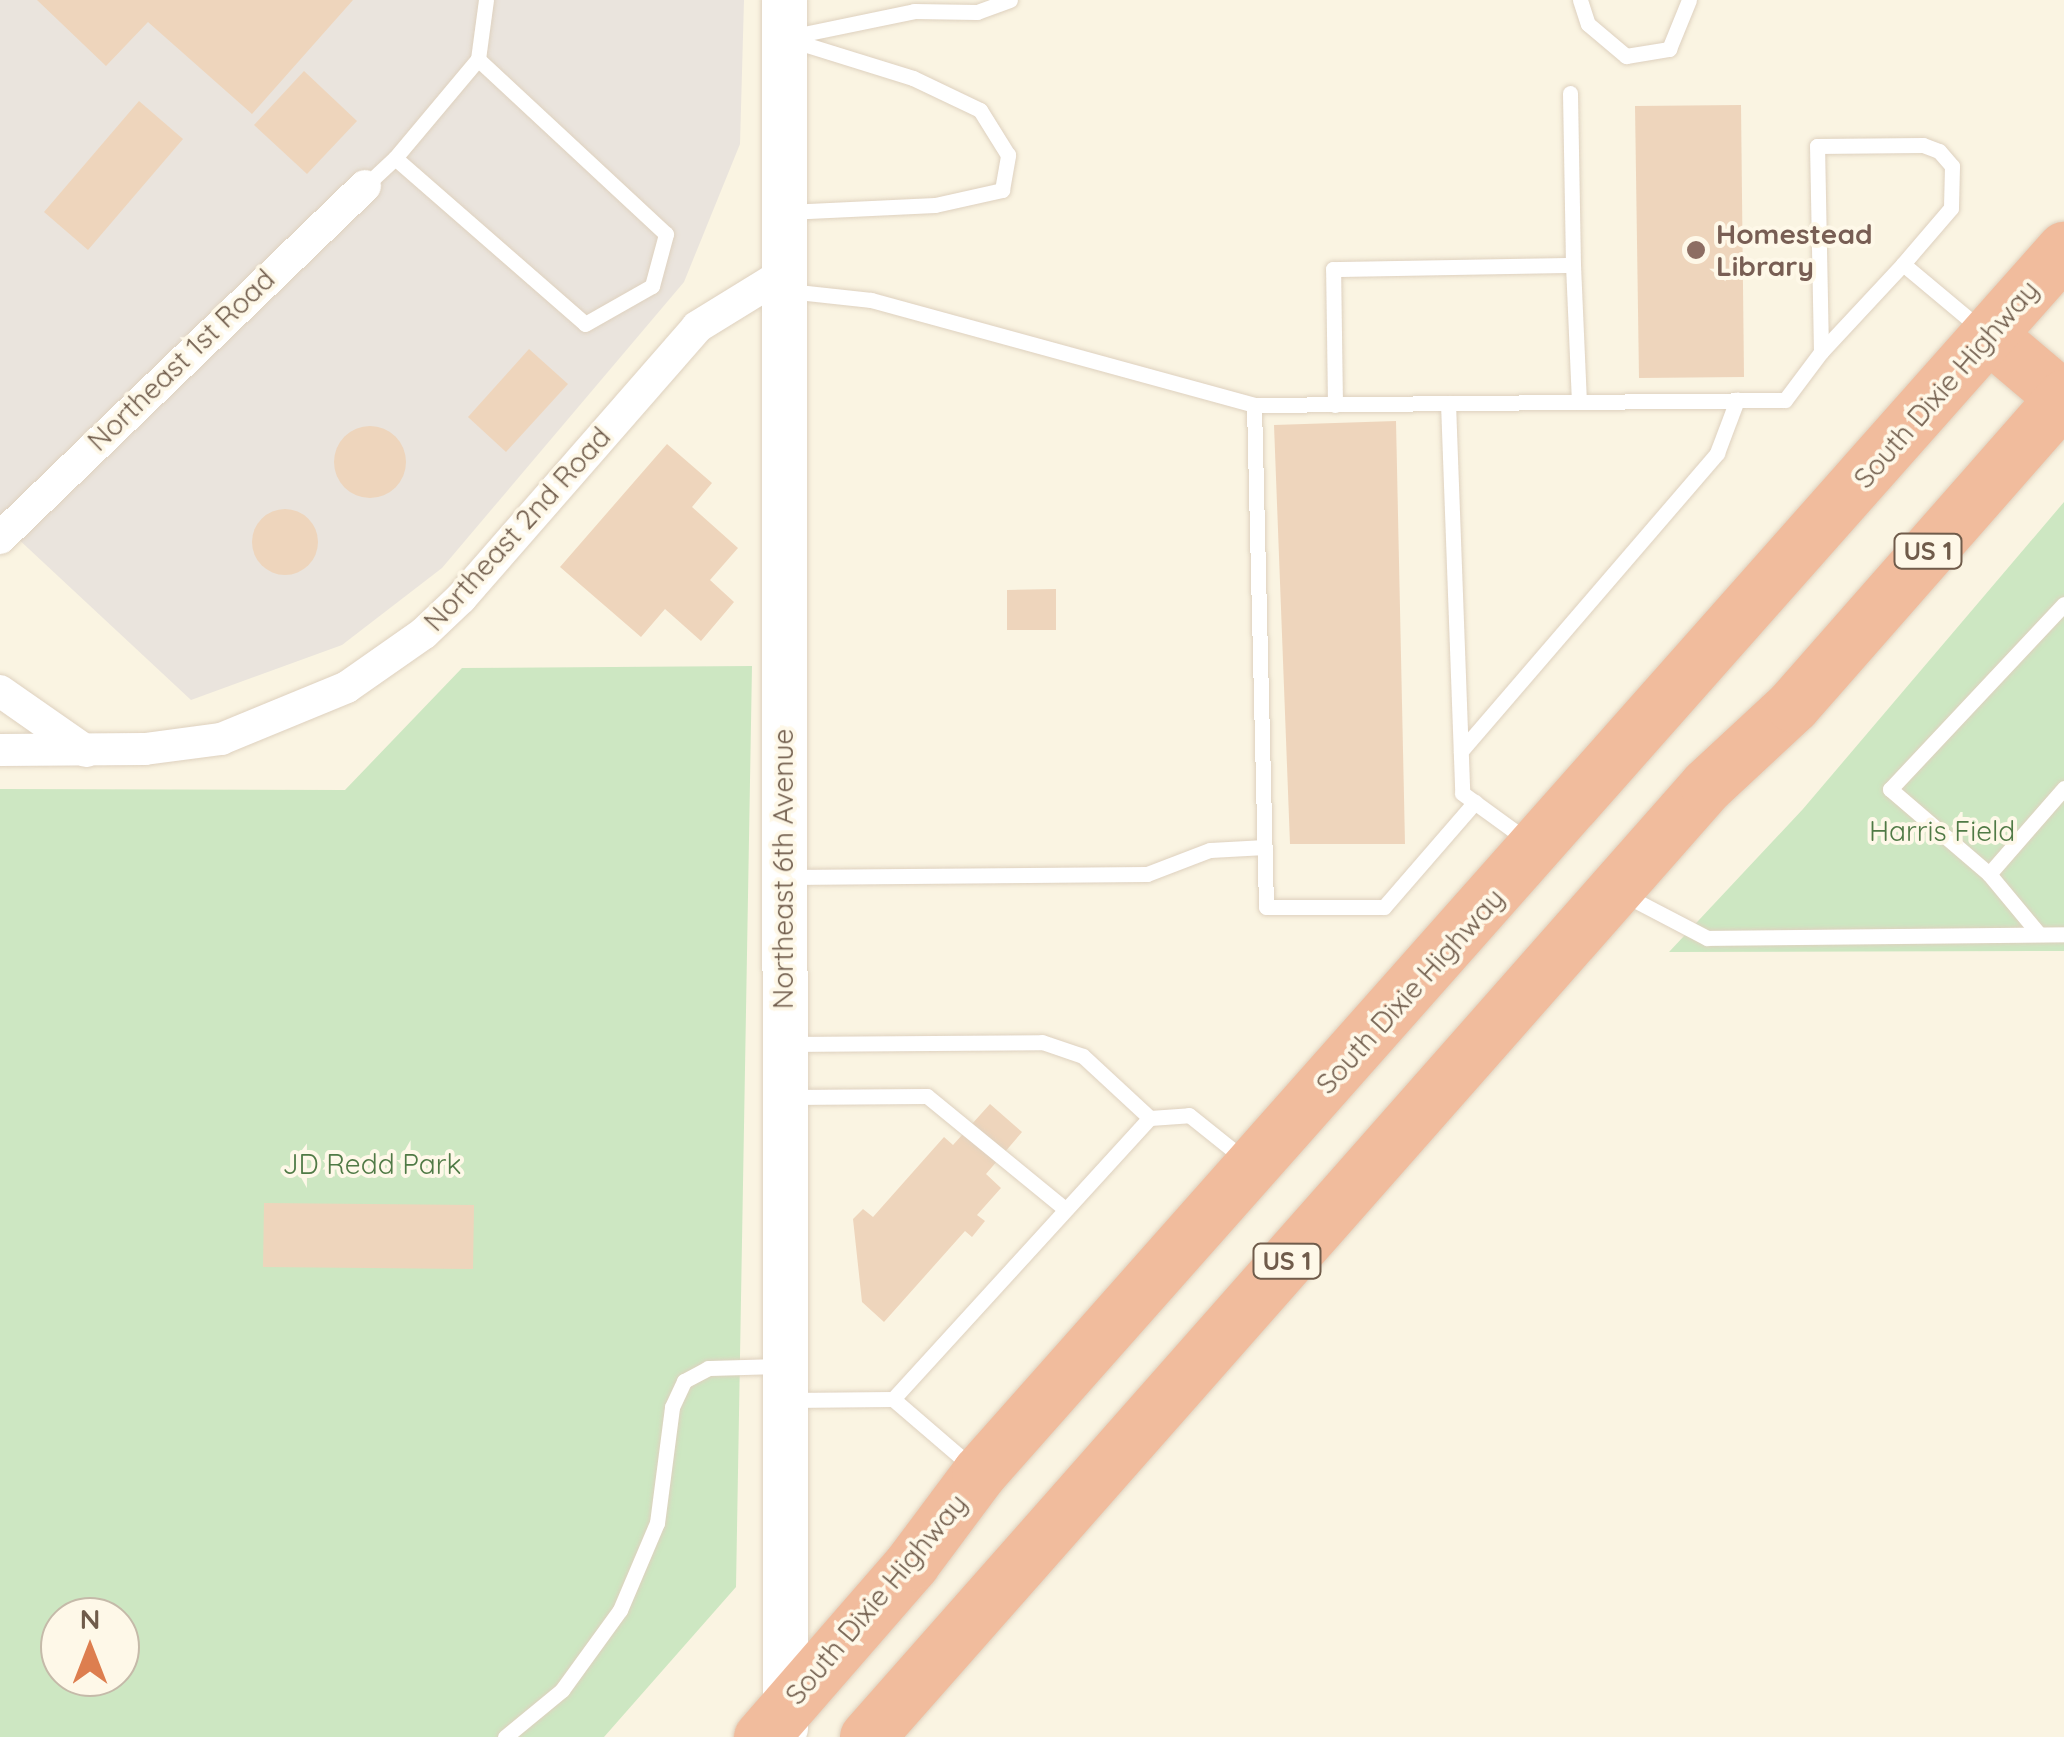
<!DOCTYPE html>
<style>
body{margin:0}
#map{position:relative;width:2064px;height:1737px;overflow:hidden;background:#faf4e2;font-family:Quicksand,sans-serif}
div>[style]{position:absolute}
.industrial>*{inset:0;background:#eae4dd}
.green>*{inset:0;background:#cde7c2}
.building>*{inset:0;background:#eed5bc}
.round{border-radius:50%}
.roads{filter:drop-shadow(0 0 2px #ded1bf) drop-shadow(0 0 2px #ded1bf)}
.lane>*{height:15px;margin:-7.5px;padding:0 7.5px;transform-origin:7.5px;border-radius:7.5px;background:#fff}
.street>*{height:32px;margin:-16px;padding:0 16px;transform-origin:16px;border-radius:16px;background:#fff}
.secondary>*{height:45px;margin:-22.5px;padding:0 22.5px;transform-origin:22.5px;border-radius:22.5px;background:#fff}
.highway>*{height:55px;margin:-27.5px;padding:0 27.5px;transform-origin:27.5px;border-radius:27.5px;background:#f1bc9d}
.dots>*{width:28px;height:28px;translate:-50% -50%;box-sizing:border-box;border:5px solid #fef8e8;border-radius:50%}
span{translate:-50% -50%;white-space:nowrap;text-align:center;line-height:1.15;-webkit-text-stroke:8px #fef8e8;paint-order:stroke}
.shield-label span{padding:2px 8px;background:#fef8e8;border:2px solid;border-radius:8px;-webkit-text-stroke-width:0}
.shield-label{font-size:25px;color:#705c4b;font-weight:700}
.education-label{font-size:28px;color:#785e54;font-weight:700}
.left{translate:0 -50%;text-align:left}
.street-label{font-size:28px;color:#705c4b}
.park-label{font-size:28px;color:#507a46}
.north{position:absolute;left:40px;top:1597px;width:100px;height:100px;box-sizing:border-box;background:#fef8e8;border:2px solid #c5baa9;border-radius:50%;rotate:0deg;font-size:28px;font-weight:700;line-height:40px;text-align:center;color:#705c4b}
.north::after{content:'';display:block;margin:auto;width:35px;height:45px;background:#dd7e4f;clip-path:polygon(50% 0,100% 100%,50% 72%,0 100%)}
</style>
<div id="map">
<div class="industrial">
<div style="clip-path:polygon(0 0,744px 0,740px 144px,684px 282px,442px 568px,342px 645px,191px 700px,0 522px)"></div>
</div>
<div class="green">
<div style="clip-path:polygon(2064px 502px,2064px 951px,1669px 952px,1803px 809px)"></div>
<div style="clip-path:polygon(evenodd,752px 666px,736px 1587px,604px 1737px,0 1737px,0 789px,345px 790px,462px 668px,752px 666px,60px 1617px,120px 1617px,120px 1677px,60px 1677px,60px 1617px)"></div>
</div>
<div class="building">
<div style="clip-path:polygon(37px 0,353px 0,252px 114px,148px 22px,106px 66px)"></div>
<div style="clip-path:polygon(304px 71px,357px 121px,307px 174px,254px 125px)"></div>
<div style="clip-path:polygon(139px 101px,183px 139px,88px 250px,44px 212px)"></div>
<div style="clip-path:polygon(1741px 105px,1744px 377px,1639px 378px,1635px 106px)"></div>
<div style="clip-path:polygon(529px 349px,568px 384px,506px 452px,468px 417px)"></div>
<div style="clip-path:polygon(1396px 421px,1405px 844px,1290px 844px,1274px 425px)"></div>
<div class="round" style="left:334px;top:426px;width:72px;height:72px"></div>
<div style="clip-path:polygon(667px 444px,712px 483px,692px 507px,738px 548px,710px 580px,734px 602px,701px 641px,665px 609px,641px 637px,560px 567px)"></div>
<div class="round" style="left:252px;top:509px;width:66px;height:66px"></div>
<div style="clip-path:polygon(1056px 589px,1056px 630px,1007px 630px,1007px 590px)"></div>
<div style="clip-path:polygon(990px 1104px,1022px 1132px,986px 1174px,1001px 1188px,977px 1215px,985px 1221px,972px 1237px,965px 1231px,884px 1322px,862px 1302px,853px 1219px,863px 1209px,873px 1217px,944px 1137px,953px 1145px)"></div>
<div style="clip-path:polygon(264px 1203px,474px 1205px,473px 1269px,263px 1267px)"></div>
</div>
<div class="roads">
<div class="lane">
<div style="left:1580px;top:0;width:25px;rotate:72deg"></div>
<div style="left:1588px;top:24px;width:50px;rotate:40.1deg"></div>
<div style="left:1626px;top:56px;width:44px;rotate:-9.2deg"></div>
<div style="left:1669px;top:49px;width:53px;rotate:-67.8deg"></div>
<div style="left:789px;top:37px;width:128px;rotate:-11.7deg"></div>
<div style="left:914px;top:11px;width:63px;rotate:0.9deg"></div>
<div style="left:977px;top:12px;width:35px;rotate:-20deg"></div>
<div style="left:1570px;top:93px;width:172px;rotate:89deg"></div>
<div style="left:395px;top:158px;width:129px;rotate:-50deg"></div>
<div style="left:365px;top:186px;width:41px;rotate:-43deg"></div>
<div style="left:395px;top:158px;width:252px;rotate:41.1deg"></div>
<div style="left:585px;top:324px;width:77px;rotate:-29.6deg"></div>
<div style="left:652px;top:286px;width:54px;rotate:-74.9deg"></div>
<div style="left:666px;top:234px;width:257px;rotate:-137.1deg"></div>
<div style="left:478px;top:59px;width:60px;rotate:-82.3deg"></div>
<div style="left:787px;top:212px;width:148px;rotate:-2.7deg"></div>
<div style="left:935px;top:205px;width:69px;rotate:-12.6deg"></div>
<div style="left:1002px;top:190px;width:36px;rotate:-80deg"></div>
<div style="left:1008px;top:155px;width:53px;rotate:-121.9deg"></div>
<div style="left:980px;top:110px;width:74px;rotate:-154.5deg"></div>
<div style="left:913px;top:78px;width:131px;rotate:-162.7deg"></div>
<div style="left:1903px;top:264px;width:120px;rotate:133deg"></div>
<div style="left:1821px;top:352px;width:206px;rotate:-91.1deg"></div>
<div style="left:1817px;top:146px;width:106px;rotate:-0.5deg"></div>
<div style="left:1923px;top:145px;width:17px;rotate:21deg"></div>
<div style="left:1939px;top:151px;width:20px;rotate:49deg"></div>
<div style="left:1952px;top:166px;width:42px;rotate:91.4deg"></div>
<div style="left:1951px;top:208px;width:74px;rotate:130.6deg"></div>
<div style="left:1903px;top:264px;width:104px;rotate:39.9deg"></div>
<div style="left:789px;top:291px;width:82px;rotate:6.3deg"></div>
<div style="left:871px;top:300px;width:397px;rotate:15.3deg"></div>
<div style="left:1254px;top:405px;width:531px;rotate:-0.54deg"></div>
<div style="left:1785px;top:400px;width:60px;rotate:-53.1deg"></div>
<div style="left:1448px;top:403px;width:390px;rotate:87.9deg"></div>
<div style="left:1462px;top:793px;width:82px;rotate:36deg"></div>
<div style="left:1254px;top:405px;width:502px;rotate:88.63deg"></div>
<div style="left:1266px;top:907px;width:118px"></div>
<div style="left:1384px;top:907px;width:139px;rotate:-49.1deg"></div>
<div style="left:1335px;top:405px;width:136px;rotate:-90.8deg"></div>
<div style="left:1333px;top:269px;width:240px;rotate:-1deg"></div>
<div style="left:1573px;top:265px;width:137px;rotate:87.5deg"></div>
<div style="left:2064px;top:604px;width:254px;rotate:133.2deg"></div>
<div style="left:1890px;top:789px;width:130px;rotate:40.6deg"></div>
<div style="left:1989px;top:874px;width:114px;rotate:-48.9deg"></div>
<div style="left:1461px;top:751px;width:393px;rotate:-49.3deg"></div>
<div style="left:1717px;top:453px;width:57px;rotate:-69.3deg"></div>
<div style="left:1989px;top:874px;width:78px;rotate:50.2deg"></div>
<div style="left:789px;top:877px;width:358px;rotate:-0.5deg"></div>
<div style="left:1147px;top:874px;width:67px;rotate:-20.9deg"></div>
<div style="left:1210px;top:850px;width:55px;rotate:-3.1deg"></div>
<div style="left:1623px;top:894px;width:95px;rotate:27.6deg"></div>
<div style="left:1707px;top:938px;width:357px;rotate:-0.6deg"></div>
<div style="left:786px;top:1044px;width:256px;rotate:-0.4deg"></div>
<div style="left:1042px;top:1042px;width:43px;rotate:18.9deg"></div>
<div style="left:1083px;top:1056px;width:91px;rotate:42.8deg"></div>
<div style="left:790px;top:1097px;width:137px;rotate:-0.4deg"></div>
<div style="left:927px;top:1096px;width:178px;rotate:39.3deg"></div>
<div style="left:893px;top:1399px;width:381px;rotate:-47.6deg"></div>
<div style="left:1150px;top:1118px;width:39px;rotate:-4deg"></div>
<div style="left:1189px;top:1115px;width:70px;rotate:38.7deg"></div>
<div style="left:789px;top:1400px;width:104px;rotate:-0.6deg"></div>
<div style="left:893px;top:1399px;width:103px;rotate:40.7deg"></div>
<div style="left:505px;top:1737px;width:74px;rotate:-39.5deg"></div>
<div style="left:562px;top:1690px;width:99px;rotate:-54.1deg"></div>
<div style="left:620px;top:1610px;width:95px;rotate:-67deg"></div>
<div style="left:657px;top:1523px;width:117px;rotate:-82.6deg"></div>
<div style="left:672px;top:1407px;width:29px;rotate:-65deg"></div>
<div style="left:684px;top:1381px;width:27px;rotate:-28deg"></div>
<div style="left:708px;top:1368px;width:72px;rotate:-1.6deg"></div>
</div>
<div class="street">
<div style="left:0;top:538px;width:507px;rotate:-43.96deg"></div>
<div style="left:0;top:691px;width:105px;rotate:34.9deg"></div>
<div style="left:0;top:750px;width:145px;rotate:-0.4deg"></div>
<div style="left:145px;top:749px;width:77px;rotate:-7.5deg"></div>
<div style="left:221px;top:739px;width:136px;rotate:-22.4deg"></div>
<div style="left:347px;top:687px;width:94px;rotate:-35deg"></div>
<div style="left:424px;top:633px;width:51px;rotate:-43.4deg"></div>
<div style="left:461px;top:598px;width:359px;rotate:-48.9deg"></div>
<div style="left:697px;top:327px;width:101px;rotate:-31.6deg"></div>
</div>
<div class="secondary">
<div style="left:784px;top:0;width:1728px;rotate:89.97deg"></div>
</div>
<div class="highway">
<div style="left:1990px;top:336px;width:96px;rotate:40.3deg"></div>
<div style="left:761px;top:1737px;width:230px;rotate:-49deg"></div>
<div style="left:912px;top:1563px;width:112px;rotate:-53.3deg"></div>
<div style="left:979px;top:1473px;width:1636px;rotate:-48.45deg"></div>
<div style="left:867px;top:1737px;width:1270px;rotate:-48.58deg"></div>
<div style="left:1707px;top:785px;width:117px;rotate:-42.9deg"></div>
<div style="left:1793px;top:705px;width:410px;rotate:-48.7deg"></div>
</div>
</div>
<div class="dots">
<div style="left:1696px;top:250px;background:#8d6e63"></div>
</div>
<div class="shield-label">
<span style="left:1928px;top:551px">US 1</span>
<span style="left:1287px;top:1261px">US 1</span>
</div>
<div class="education-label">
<span class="left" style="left:1716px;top:250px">Homestead<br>Library</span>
</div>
<div class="street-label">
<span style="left:181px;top:360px;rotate:-44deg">Northeast 1st Road</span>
<span style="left:1946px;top:384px;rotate:-49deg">South Dixie Highway</span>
<span style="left:517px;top:529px;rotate:-48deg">Northeast 2nd Road</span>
<span style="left:783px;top:869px;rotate:-90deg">Northeast 6th Avenue</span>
<span style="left:1410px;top:991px;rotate:-48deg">South Dixie Highway</span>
<span style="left:876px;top:1599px;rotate:-50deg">South Dixie Highway</span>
</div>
<div class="park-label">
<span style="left:1942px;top:831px">Harris Field</span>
<span style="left:372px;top:1164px">JD Redd Park</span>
</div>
<div class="north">N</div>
</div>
